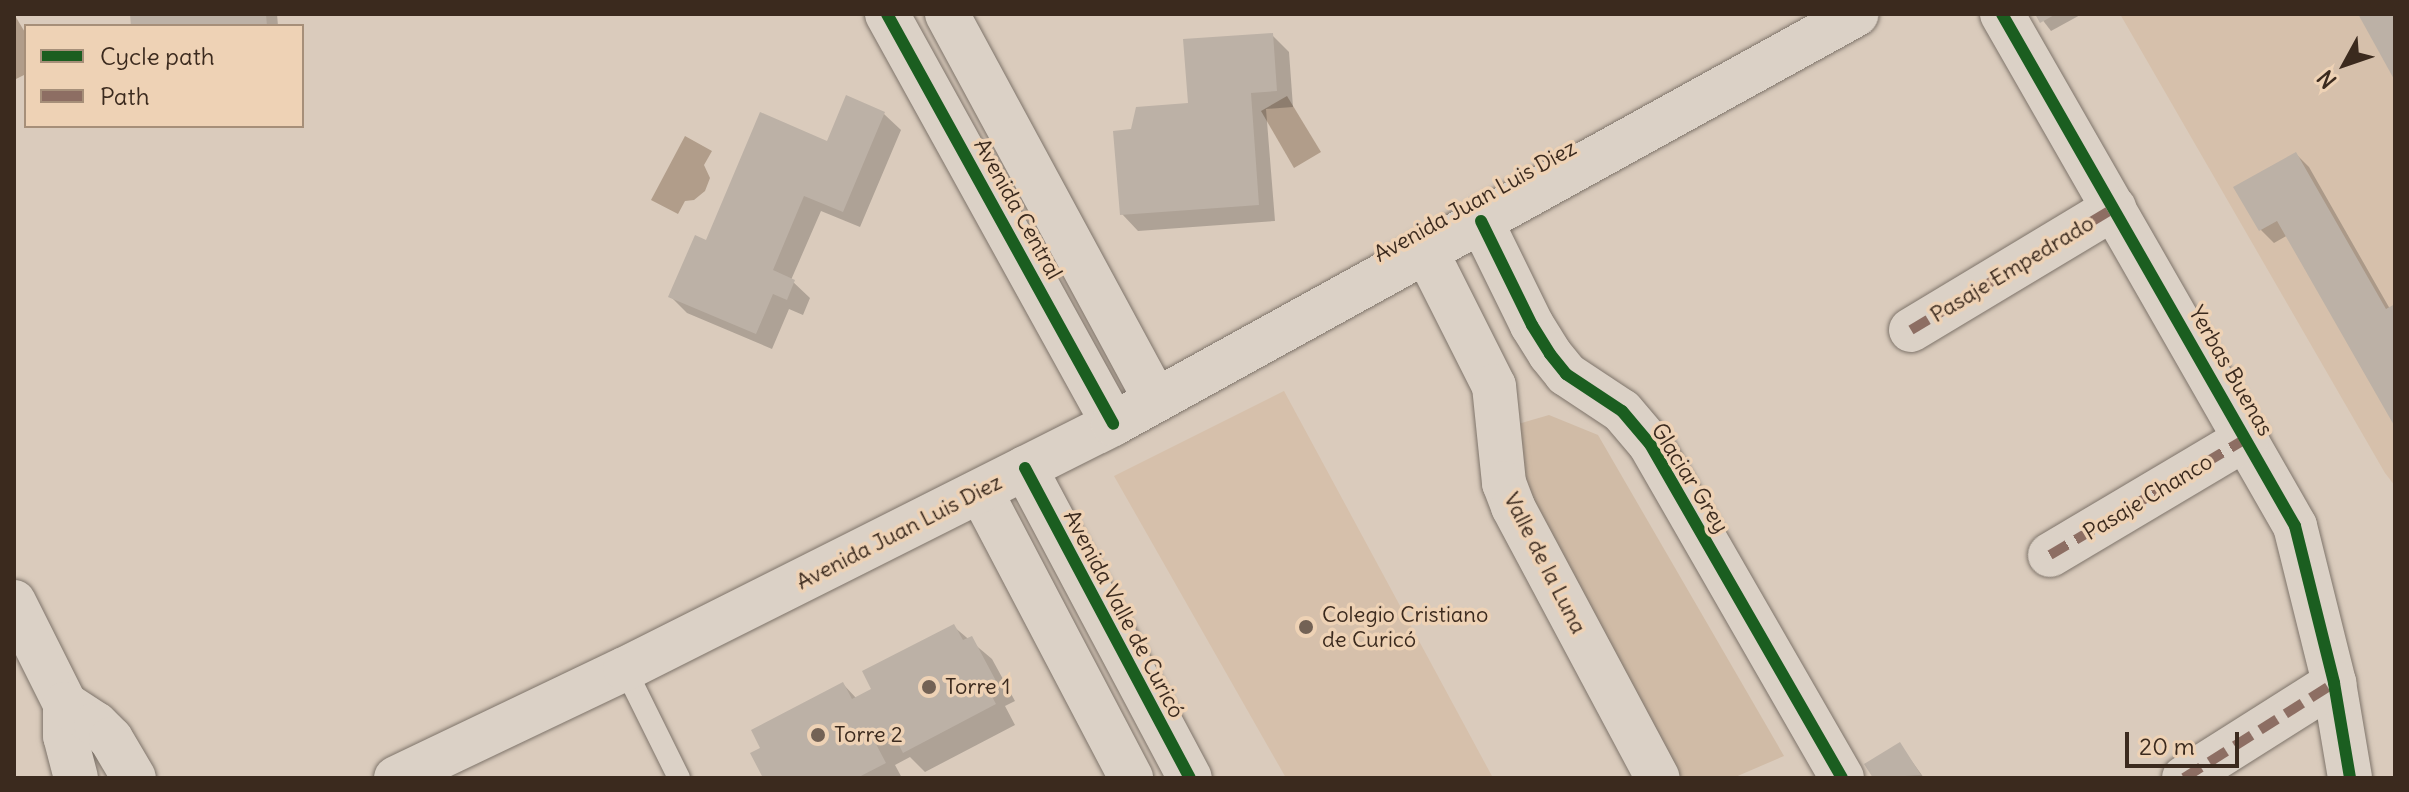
<!DOCTYPE html>
<meta charset="utf-8">
<style>
body{margin:0}
#map{position:relative;width:2409px;height:792px;overflow:hidden;background:#dacbbc;font-family:Delius,sans-serif}
div>[style]{position:absolute}
.built>*{inset:0;background:#d6c0ab}
.green>*{inset:0;background:#d0bba6}
.water>*{inset:0;background:#b19d8a}
.shadow>*{inset:0;background:#0003}
.building>*{inset:0;background:#bcb1a6}
.roads{filter:drop-shadow(0 0 2px #7e746a) drop-shadow(0 0 2px #7e746a)}
.lane>*{height:22px;margin:-11px;padding:0 11px;transform-origin:11px;border-radius:11px;background:#dbd1c6}
.street>*{height:44px;margin:-22px;padding:0 22px;transform-origin:22px;border-radius:22px;background:#dbd1c6}
.secondary>*{height:44px;margin:-22px;padding:0 22px;transform-origin:22px;border-radius:22px;background:#dbd1c6}
.quiet>*{height:10px;margin-top:-5px;transform-origin:0;background:repeating-linear-gradient(90deg,#8d6e63 0 20px,transparent 0 30px)}
.cycleway>*{height:12px;margin:-6px;padding:0 6px;transform-origin:6px;border-radius:6px;background:#1b5e20}
.dots>*{width:22px;height:22px;translate:-50% -50%;box-sizing:border-box;border:4px solid #eed2b5;border-radius:50%}
span{translate:-50% -50%;white-space:nowrap;text-align:center;line-height:1.15;-webkit-text-stroke:7px #eed2b5;paint-order:stroke}
.street-label{font-size:22px;color:#3b2a1e}
.poi-label{font-size:22px;color:#3b2a1e}
.left{translate:0 -50%;text-align:left}
.frame{position:absolute;inset:0;border:16px solid #3b2a1e;pointer-events:none}
.legend{position:absolute;left:24px;top:24px;width:280px;height:104px;box-sizing:border-box;background:#eed2b5;border:2px solid #a68f79;margin:0;padding:10px 14px;list-style:none;font-size:24px;color:#3b2a1e}
.legend li{display:flex;align-items:center;gap:16px;height:40px}
.legend b{width:40px;border:2px solid #a68f79}
.north{position:absolute;left:2305px;top:24px;width:80px;height:80px;-webkit-text-stroke:6px #eed2b5;paint-order:stroke;rotate:230deg;font-size:22px;font-weight:700;line-height:32px;text-align:center;color:#3b2a1e}
.north::after{content:'';display:block;margin:auto;width:28px;height:36px;background:#3b2a1e;clip-path:polygon(50% 0,100% 100%,50% 72%,0 100%)}
.scale{position:absolute;left:2125px;top:732px;width:114px;height:36px;box-sizing:border-box;border:4px solid #3b2a1e;border-top:0;padding-left:10px;font-size:24px;line-height:28px;white-space:nowrap;color:#3b2a1e;-webkit-text-stroke:6px #eed2b5;paint-order:stroke}
</style>
<div id="map">
<div class="built">
<div style="clip-path:polygon(2120px 14px,2395px 14px,2395px 486px,2385px 473px)"></div>
<div style="clip-path:polygon(1284px 391px,1493px 778px,1286px 778px,1114px 476px)"></div>
</div>
<div class="green">
<div style="clip-path:polygon(1549px 415px,1598px 435px,1784px 756px,1733px 778px,1662px 778px,1489px 476px,1515px 425px)"></div>
</div>
<div class="water">
<div style="clip-path:polygon(14px 14px,26px 34px,26px 74px,14px 80px)"></div>
<div style="clip-path:polygon(1287px 96px,1321px 152px,1294px 168px,1261px 111px)"></div>
<div style="clip-path:polygon(685px 136px,712px 151px,704px 165px,710px 178px,705px 191px,694px 200px,685px 201px,678px 214px,651px 200px)"></div>
</div>
<div class="shadow">
<div style="clip-path:polygon(132px 14px,277px 14px,278px 26px,133px 26px)"></div>
<div style="clip-path:polygon(2038px 14px,2082px 14px,2051px 31px)"></div>
<div style="clip-path:polygon(1272px 35px,1289px 52px,1293px 107px,1266px 109px,1275px 221px,1138px 231px,1122px 214px,1132px 131px,1190px 105px)"></div>
<div style="clip-path:polygon(847px 98px,884px 114px,901px 130px,860px 227px,821px 211px,791px 280px,810px 298px,803px 315px,789px 309px,772px 349px,687px 313px,671px 297px,828px 143px)"></div>
<div style="clip-path:polygon(2296px 154px,2309px 167px,2390px 309px,2395px 307px,2395px 423px,2288px 235px,2274px 243px,2261px 230px,2236px 188px)"></div>
<div style="clip-path:polygon(953px 626px,992px 659px,1015px 701px,1005px 706px,1015px 725px,925px 772px,910px 757px,895px 765px,902px 778px,766px 778px,843px 684px,857px 699px,874px 690px)"></div>
<div style="clip-path:polygon(1900px 745px,1924px 778px,1875px 778px,1867px 765px)"></div>
</div>
<div class="building">
<div style="clip-path:polygon(130px 14px,266px 14px,267px 26px,131px 26px)"></div>
<div style="clip-path:polygon(2035px 14px,2056px 14px,2040px 23px)"></div>
<div style="clip-path:polygon(2358px 14px,2395px 14px,2395px 81px)"></div>
<div style="clip-path:polygon(1273px 33px,1277px 91px,1251px 93px,1259px 205px,1120px 215px,1113px 131px,1131px 129px,1136px 107px,1188px 103px,1183px 39px)"></div>
<div style="clip-path:polygon(846px 95px,885px 112px,843px 212px,804px 196px,773px 270px,795px 280px,787px 300px,773px 294px,756px 334px,668px 297px,695px 235px,706px 240px,760px 112px,827px 141px)"></div>
<div style="clip-path:polygon(2296px 152px,2386px 309px,2395px 304px,2395px 427px,2277px 221px,2259px 231px,2233px 187px)"></div>
<div style="clip-path:polygon(954px 624px,963px 640px,972px 636px,996px 681px,986px 685px,996px 704px,903px 753px,894px 735px,876px 744px,886px 763px,857px 778px,763px 778px,750px 753px,760px 748px,751px 730px,843px 682px,852px 699px,871px 689px,862px 671px)"></div>
<div style="clip-path:polygon(1900px 742px,1921px 775px,1873px 778px,1864px 764px)"></div>
</div>
<div class="roads">
<div class="lane">
<div style="left:625px;top:669px;width:122px;rotate:63.6deg"></div>
</div>
<div class="street">
<div style="left:887px;top:14px;width:468px;rotate:61.1deg"></div>
<div style="left:947px;top:14px;width:439px;rotate:61.6deg"></div>
<div style="left:2002px;top:14px;width:590px;rotate:60.22deg"></div>
<div style="left:2295px;top:526px;width:162px;rotate:76deg"></div>
<div style="left:2334px;top:683px;width:96px;rotate:80.4deg"></div>
<div style="left:1481px;top:221px;width:116px;rotate:63.9deg"></div>
<div style="left:1532px;top:325px;width:34px;rotate:58deg"></div>
<div style="left:1550px;top:354px;width:26px;rotate:51deg"></div>
<div style="left:1566px;top:374px;width:67px;rotate:33.5deg"></div>
<div style="left:1622px;top:411px;width:43px;rotate:49.7deg"></div>
<div style="left:1650px;top:444px;width:385px;rotate:60.1deg"></div>
<div style="left:1426px;top:251px;width:151px;rotate:63.3deg"></div>
<div style="left:1494px;top:386px;width:98px;rotate:84.1deg"></div>
<div style="left:1504px;top:483px;width:26px;rotate:69deg"></div>
<div style="left:1513px;top:507px;width:307px;rotate:61.9deg"></div>
<div style="left:1911px;top:330px;width:237px;rotate:-31deg"></div>
<div style="left:1025px;top:468px;width:351px;rotate:62deg"></div>
<div style="left:981px;top:492px;width:323px;rotate:62.3deg"></div>
<div style="left:2050px;top:555px;width:229px;rotate:-30.7deg"></div>
<div style="left:14px;top:602px;width:114px;rotate:63.4deg"></div>
<div style="left:65px;top:704px;width:32px;rotate:90deg"></div>
<div style="left:65px;top:736px;width:43px;rotate:75.3deg"></div>
<div style="left:65px;top:704px;width:37px;rotate:33deg"></div>
<div style="left:96px;top:724px;width:21px;rotate:45deg"></div>
<div style="left:111px;top:739px;width:45px;rotate:59.5deg"></div>
<div style="left:2184px;top:778px;width:178px;rotate:-32.3deg"></div>
</div>
<div class="secondary">
<div style="left:396px;top:778px;width:254px;rotate:-25.5deg"></div>
<div style="left:625px;top:669px;width:546px;rotate:-26.66deg"></div>
<div style="left:1113px;top:424px;width:849px;rotate:-28.86deg"></div>
</div>
</div>
<div class="quiet">
<div style="left:1911px;top:330px;width:237px;rotate:-31deg"></div>
<div style="left:2050px;top:555px;width:229px;rotate:-30.7deg"></div>
<div style="left:2184px;top:778px;width:178px;rotate:-32.3deg"></div>
</div>
<div class="cycleway">
<div style="left:887px;top:14px;width:468px;rotate:61.1deg"></div>
<div style="left:2002px;top:14px;width:590px;rotate:60.22deg"></div>
<div style="left:2295px;top:526px;width:162px;rotate:76deg"></div>
<div style="left:2334px;top:683px;width:96px;rotate:80.4deg"></div>
<div style="left:1481px;top:221px;width:116px;rotate:63.9deg"></div>
<div style="left:1532px;top:325px;width:34px;rotate:58deg"></div>
<div style="left:1550px;top:354px;width:26px;rotate:51deg"></div>
<div style="left:1566px;top:374px;width:67px;rotate:33.5deg"></div>
<div style="left:1622px;top:411px;width:43px;rotate:49.7deg"></div>
<div style="left:1650px;top:444px;width:385px;rotate:60.1deg"></div>
<div style="left:1025px;top:468px;width:351px;rotate:62deg"></div>
</div>
<div class="dots">
<div style="left:1306px;top:627px;background:#736255"></div>
<div style="left:929px;top:687px;background:#736255"></div>
<div style="left:818px;top:735px;background:#736255"></div>
</div>
<div class="street-label">
<span style="left:1475px;top:201px;rotate:-29deg">Avenida Juan Luis Diez</span>
<span style="left:1018px;top:209px;rotate:61deg">Avenida Central</span>
<span style="left:2012px;top:269px;rotate:-31deg">Pasaje Empedrado</span>
<span style="left:2231px;top:371px;rotate:60deg">Yerbas Buenas</span>
<span style="left:1690px;top:478px;rotate:58deg">Glaciar Grey</span>
<span style="left:2148px;top:497px;rotate:-31deg">Pasaje Chanco</span>
<span style="left:899px;top:532px;rotate:-27deg">Avenida Juan Luis Diez</span>
<span style="left:1545px;top:563px;rotate:63deg">Valle de la Luna</span>
<span style="left:1124px;top:614px;rotate:62deg">Avenida Valle de Curicó</span>
</div>
<div class="poi-label">
<span class="left" style="left:1322px;top:627px">Colegio Cristiano<br>de Curicó</span>
<span class="left" style="left:945px;top:687px">Torre 1</span>
<span class="left" style="left:834px;top:735px">Torre 2</span>
</div>
<div class="frame"></div>
<ul class="legend">
<li><b style="height:10px;background:#1b5e20"></b>Cycle path</li>
<li><b style="height:10px;background:#8d6e63"></b>Path</li>
</ul>
<div class="north">N</div>
<div class="scale">20 m</div>
</div>
